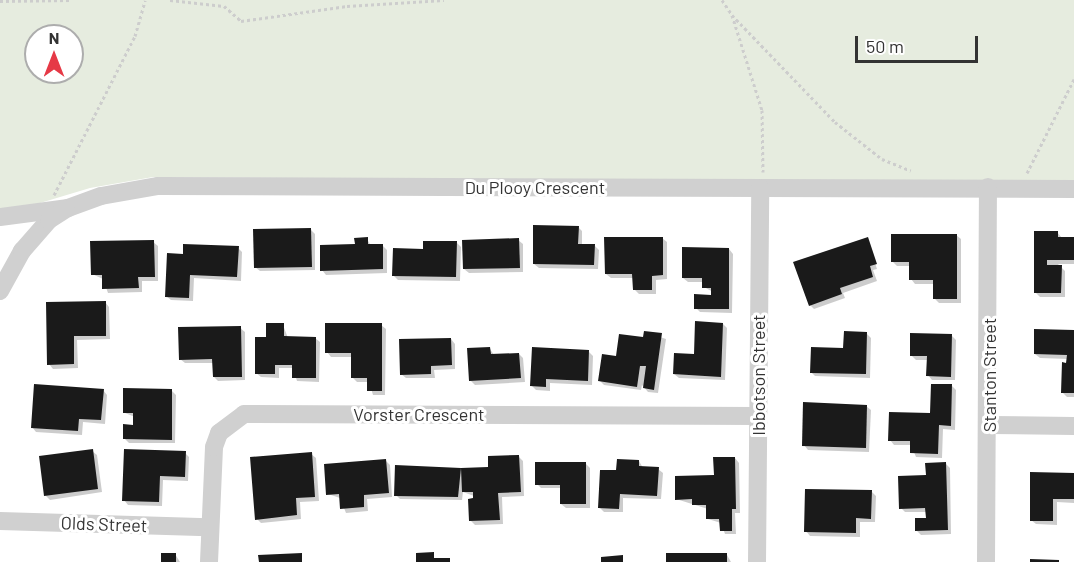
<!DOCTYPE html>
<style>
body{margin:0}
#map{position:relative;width:1074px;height:562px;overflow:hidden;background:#fff;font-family:Barlow,sans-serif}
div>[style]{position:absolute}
.green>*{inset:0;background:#e6ecdf}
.shadow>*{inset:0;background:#0003}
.building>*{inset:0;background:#1a1a1a}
.path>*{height:3px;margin-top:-1.5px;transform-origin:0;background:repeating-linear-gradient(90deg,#cdcdcd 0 3px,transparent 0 6px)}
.minor>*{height:18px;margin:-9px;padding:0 9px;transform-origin:9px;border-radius:9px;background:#d0d0d0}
span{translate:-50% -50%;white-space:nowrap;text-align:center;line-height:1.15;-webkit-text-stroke:6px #fff;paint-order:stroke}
.street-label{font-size:18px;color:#333}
.north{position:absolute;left:24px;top:24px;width:60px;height:60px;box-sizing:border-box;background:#fff;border:2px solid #adadad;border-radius:50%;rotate:0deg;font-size:16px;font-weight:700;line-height:24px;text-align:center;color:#333}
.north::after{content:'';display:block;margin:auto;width:21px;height:27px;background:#e63946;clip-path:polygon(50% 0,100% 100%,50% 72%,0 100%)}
.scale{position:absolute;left:855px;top:36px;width:123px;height:27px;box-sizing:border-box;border:3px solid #333;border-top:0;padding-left:8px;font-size:18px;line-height:21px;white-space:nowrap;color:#333;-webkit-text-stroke:4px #fff;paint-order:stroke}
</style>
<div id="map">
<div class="green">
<div style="clip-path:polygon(evenodd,0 0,1074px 0,1074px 183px,153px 177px,90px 188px,0 215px,0 0,36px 36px,72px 36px,72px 72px,36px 72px,36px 36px)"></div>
</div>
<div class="shadow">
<div style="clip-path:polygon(578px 227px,582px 231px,582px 245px,594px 245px,599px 250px,598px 269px,539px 268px,534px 264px)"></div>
<div style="clip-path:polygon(310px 229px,315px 234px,315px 270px,260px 271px,255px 267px)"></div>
<div style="clip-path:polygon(1035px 232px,1057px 232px,1062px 238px,1074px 238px,1074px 264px,1058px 264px,1065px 271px,1065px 297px,1040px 297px,1035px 292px)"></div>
<div style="clip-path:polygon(956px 235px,961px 239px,961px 303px,939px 303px,935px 299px,935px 284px,915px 284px,911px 279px,911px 266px,897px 266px,892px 261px)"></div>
<div style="clip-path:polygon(662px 238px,667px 242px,667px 279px,656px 280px,656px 294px,639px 294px,634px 289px,634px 278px,611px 278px,606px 274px)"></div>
<div style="clip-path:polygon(867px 238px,877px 269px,873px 270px,877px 281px,843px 293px,845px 298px,814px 309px,810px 305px)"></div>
<div style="clip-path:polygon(367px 239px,371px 246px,382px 245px,387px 250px,387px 273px,326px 275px,322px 270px)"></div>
<div style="clip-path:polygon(518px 240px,523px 244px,523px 272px,469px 273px,464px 269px)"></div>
<div style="clip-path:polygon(153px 242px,158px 246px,158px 281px,142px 281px,142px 292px,108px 293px,103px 279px,92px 274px)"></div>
<div style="clip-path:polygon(457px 243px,461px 247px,460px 281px,398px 280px,394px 276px,424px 250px)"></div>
<div style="clip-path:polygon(238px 248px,242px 252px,241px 281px,194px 278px,193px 301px,171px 300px,166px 296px,184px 255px)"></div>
<div style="clip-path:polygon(729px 249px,733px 254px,732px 313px,700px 312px,696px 308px,713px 296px,713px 292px,704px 287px,704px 282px,688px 282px,683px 278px)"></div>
<div style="clip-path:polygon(105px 302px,109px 307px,110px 339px,77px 340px,78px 368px,53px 369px,49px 364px,48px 304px)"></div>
<div style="clip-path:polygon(723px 324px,727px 328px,725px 380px,679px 378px,674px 374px)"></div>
<div style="clip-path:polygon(283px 325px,288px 338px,315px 338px,320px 342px,319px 382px,297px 381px,293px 368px,279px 368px,279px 378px,261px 377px,256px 373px)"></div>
<div style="clip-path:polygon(381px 325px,386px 329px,385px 395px,373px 395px,369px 382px,357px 382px,353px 378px,353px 357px,331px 357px,327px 352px)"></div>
<div style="clip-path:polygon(240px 328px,245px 332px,245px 380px,218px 381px,214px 377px,214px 363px,185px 363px,180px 359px)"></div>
<div style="clip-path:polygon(645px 332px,666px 339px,658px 393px,648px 392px,642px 385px,641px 390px,604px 385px,600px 381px,617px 357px,645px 339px)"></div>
<div style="clip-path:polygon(1074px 332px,1074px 397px,1067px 397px,1062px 392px,1068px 359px,1040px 358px,1035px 354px)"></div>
<div style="clip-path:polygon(867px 334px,871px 338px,870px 378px,815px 376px,811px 372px)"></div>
<div style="clip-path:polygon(952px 336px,956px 340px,955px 380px,932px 380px,928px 375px,928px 360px,916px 360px,911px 355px)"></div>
<div style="clip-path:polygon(451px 339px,455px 344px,455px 369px,434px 370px,435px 378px,406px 378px,401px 374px)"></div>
<div style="clip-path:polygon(490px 349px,494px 355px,519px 354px,523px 358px,525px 382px,475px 385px,470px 380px)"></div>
<div style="clip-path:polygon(589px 352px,593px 356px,592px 385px,550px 383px,550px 391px,536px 390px,532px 386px)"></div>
<div style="clip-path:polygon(952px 386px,956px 390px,955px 430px,943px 429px,942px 458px,916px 457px,911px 445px,894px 445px,890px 440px,932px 414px)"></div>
<div style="clip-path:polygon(103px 390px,107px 395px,105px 424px,83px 422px,82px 435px,36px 432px,32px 427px)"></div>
<div style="clip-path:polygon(171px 390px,176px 395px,175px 443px,129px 443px,125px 439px,135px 426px,135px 417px,125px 413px)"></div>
<div style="clip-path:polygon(866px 406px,871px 410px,869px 452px,808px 450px,804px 445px)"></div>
<div style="clip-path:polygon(92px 451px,97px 455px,102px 492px,50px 500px,45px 495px)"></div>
<div style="clip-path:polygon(185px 453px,189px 457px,188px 481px,163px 480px,162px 506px,128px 505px,124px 500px)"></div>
<div style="clip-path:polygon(311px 454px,316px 458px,319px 501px,300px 502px,301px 519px,261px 523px,257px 519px)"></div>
<div style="clip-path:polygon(518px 456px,523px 461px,524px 496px,502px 497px,503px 524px,475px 525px,471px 521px,474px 496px,463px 492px,462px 500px,400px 499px,396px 495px,396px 467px,490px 469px)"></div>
<div style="clip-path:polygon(735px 458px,739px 463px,740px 513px,735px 513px,736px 534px,725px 534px,721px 523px,708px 519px,708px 509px,676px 499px,715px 477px)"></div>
<div style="clip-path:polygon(386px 461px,390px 465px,392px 497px,367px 499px,368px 511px,346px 513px,340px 498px,328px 494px)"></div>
<div style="clip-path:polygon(639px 461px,643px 468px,658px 469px,663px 473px,661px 499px,623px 498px,623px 512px,604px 512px,599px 507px,618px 472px)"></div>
<div style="clip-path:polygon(945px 463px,950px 468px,951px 534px,921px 535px,917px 531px,927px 519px,927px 512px,905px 512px,901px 508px,927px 477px)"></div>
<div style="clip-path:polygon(586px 464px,590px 468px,590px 508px,566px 508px,561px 504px,561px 488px,541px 488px,537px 484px)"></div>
<div style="clip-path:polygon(1074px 474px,1074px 503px,1057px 502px,1057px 525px,1036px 524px,1031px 520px)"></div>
<div style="clip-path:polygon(871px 491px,876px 496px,875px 522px,860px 522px,860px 537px,810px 536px,806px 531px)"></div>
<div style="clip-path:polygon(175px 554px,180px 562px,163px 562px)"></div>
<div style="clip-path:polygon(727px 555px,731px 562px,668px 562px)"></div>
</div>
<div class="building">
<div style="clip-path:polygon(533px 225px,579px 226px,578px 244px,595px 244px,594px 265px,533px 264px)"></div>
<div style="clip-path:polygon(311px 228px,312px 267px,254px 268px,253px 229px)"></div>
<div style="clip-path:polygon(1034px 231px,1058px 231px,1058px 237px,1074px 237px,1074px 260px,1047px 260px,1047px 265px,1062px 265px,1061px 293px,1034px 293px)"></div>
<div style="clip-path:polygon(891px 234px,957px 234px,957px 299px,933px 299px,933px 280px,909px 280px,909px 262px,891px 262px)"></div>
<div style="clip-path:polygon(368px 237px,368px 244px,383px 244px,383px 269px,320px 271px,320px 245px,355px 244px,354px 238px)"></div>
<div style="clip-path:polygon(604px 237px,663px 237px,663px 275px,652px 276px,652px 290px,633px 290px,632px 274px,605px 274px)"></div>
<div style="clip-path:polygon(868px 237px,877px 264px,870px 266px,873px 277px,840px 288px,842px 294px,809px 306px,793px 262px)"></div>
<div style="clip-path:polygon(519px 238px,520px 268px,463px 269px,462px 240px)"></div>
<div style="clip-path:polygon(154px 240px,155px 277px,138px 277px,139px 288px,102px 289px,102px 275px,91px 275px,90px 241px)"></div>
<div style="clip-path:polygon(423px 241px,457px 241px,456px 277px,392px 276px,393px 248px,423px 249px)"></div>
<div style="clip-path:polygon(183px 244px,239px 246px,237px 277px,190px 275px,189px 298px,165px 297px,167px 253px,183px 254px)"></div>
<div style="clip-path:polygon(682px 247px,729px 248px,729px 309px,694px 309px,694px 294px,711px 295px,711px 288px,702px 288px,702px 278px,682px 278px)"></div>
<div style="clip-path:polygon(106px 301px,106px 336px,74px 336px,74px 364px,47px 365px,46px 302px)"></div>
<div style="clip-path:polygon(695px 321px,723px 323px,721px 377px,673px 374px,674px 353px,694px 354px)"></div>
<div style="clip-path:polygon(266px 323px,284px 323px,284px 336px,316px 337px,316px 378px,292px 378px,292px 365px,275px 365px,275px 374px,255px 374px,255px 337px,266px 337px)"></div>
<div style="clip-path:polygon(325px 323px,382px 323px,382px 391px,367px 391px,367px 378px,351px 378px,351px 353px,325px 353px)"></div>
<div style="clip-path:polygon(241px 326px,242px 377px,213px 377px,212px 359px,179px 360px,178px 327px)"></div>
<div style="clip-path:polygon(1034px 329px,1074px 330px,1074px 393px,1061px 393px,1062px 362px,1066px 363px,1067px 355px,1034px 354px)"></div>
<div style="clip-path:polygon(644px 331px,662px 333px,654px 390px,643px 388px,646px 366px,640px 366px,637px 387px,598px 381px,602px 354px,616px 356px,619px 334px,643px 337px)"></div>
<div style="clip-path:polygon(844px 331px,867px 332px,866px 374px,810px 373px,811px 347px,843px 348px)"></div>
<div style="clip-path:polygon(910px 333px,952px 334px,951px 377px,926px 376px,927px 356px,910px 356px)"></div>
<div style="clip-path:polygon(451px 338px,452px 365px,431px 366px,431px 374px,400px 375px,399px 339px)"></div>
<div style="clip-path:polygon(490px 347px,491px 354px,519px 353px,521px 378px,469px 381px,467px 348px)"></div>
<div style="clip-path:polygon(532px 347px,589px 350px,588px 381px,546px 379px,546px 387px,530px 386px)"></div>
<div style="clip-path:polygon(34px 384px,104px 389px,101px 420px,79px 419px,78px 431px,31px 428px)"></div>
<div style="clip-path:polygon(931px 384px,952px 384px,951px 426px,939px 425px,938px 454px,910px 453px,910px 441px,888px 441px,889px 412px,930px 413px)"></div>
<div style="clip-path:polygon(123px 388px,172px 389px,172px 440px,123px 439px,123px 424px,133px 425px,133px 413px,123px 413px)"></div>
<div style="clip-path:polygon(803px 402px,867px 405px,866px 448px,802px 446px)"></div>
<div style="clip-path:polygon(93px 449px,98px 489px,44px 496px,39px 456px)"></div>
<div style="clip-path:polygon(124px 449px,186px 451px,185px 477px,160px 476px,159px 502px,122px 501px)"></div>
<div style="clip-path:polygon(312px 452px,315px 497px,296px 498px,297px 515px,255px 520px,250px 457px)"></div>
<div style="clip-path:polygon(519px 455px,521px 492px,498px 493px,500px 520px,469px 521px,468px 499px,473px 498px,473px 492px,462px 492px,461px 468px,488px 467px,488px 456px)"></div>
<div style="clip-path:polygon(713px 457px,735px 457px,736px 509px,732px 509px,732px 531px,720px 531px,719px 519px,706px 519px,706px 505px,692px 505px,692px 499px,675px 500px,675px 476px,714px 475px)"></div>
<div style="clip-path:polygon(386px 459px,389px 493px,364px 495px,364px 507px,340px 509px,339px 494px,326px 495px,324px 464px)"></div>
<div style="clip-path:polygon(617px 459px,639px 460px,639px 466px,659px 467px,657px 496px,620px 494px,619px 509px,598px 508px,600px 470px,616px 470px)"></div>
<div style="clip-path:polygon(535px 462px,586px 462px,586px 504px,560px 504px,560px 485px,535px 485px)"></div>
<div style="clip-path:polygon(946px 462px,948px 530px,915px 531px,915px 518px,926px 518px,925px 508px,899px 509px,898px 476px,926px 475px,925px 463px)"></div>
<div style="clip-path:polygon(395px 465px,461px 468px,458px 497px,394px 496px)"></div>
<div style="clip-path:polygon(1030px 472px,1074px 473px,1074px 499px,1053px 499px,1053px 521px,1030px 521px)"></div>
<div style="clip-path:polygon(805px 489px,872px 490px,871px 519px,856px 518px,856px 533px,804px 532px)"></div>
<div style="clip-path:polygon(434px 552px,434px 558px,450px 558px,450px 562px,416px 562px,416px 553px)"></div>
<div style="clip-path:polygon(161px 553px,176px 553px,176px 562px,161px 562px)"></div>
<div style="clip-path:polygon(302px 553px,302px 562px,259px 562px,258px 555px)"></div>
<div style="clip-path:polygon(666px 553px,727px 553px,727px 562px,666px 562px)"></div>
<div style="clip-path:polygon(623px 555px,623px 562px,601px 562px,601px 557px)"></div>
<div style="clip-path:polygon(1030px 559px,1059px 560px,1059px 562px,1030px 562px)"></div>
</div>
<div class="path">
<div style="left:170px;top:0;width:54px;rotate:6.3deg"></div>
<div style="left:224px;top:6px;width:23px;rotate:41deg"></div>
<div style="left:241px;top:21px;width:107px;rotate:-8.1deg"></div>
<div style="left:347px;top:6px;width:97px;rotate:-3.5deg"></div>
<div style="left:722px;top:0;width:18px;rotate:56deg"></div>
<div style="left:732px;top:15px;width:100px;rotate:72.5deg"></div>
<div style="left:762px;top:110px;width:62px;rotate:89.1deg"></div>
<div style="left:0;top:1px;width:72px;rotate:-0.8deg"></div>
<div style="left:732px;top:15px;width:149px;rotate:46.1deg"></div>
<div style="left:835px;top:122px;width:60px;rotate:38.2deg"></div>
<div style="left:882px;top:159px;width:31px;rotate:22deg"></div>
<div style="left:1027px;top:173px;width:105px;rotate:-63.4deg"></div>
<div style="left:54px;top:195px;width:178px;rotate:-63deg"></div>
<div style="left:135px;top:36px;width:37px;rotate:-74deg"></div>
</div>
<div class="minor">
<div style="left:0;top:217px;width:69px;rotate:-7.5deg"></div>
<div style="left:68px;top:208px;width:35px;rotate:-20deg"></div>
<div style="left:101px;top:196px;width:58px;rotate:-10deg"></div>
<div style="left:158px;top:186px;width:916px;rotate:0.19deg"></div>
<div style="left:0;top:291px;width:46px;rotate:-61.2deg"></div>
<div style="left:22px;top:251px;width:41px;rotate:-48.9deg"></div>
<div style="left:49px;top:220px;width:20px;rotate:-33deg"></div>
<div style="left:990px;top:425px;width:84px;rotate:0.7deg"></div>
<div style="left:0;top:521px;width:208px;rotate:1.7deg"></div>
<div style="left:209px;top:562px;width:115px;rotate:-87.5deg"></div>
<div style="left:214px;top:447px;width:15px;rotate:-70deg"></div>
<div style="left:219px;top:433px;width:31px;rotate:-37deg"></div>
<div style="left:244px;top:414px;width:514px;rotate:0.22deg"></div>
<div style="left:757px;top:562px;width:374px;rotate:-89.5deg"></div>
<div style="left:986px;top:562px;width:375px;rotate:-89.7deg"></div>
</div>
<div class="street-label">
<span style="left:535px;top:187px">Du Plooy Crescent</span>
<span style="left:758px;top:375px;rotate:-90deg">Ibbotson Street</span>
<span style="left:989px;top:375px;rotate:-90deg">Stanton Street</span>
<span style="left:419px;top:414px">Vorster Crescent</span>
<span style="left:104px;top:524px;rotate:2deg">Olds Street</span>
</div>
<div class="north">N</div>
<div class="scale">50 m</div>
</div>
